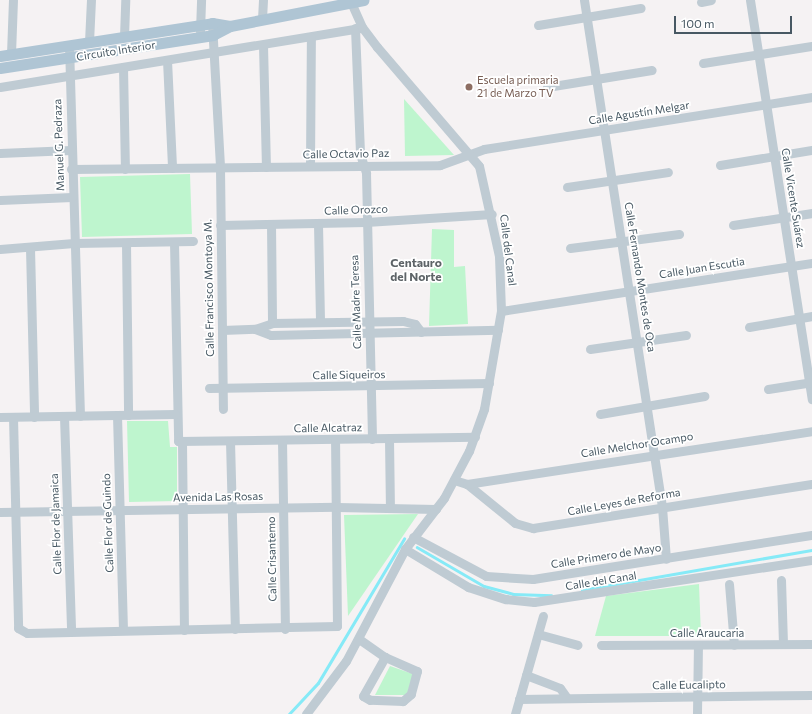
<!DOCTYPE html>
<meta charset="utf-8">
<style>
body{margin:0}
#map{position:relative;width:812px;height:714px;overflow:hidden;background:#f5f2f3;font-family:Commissioner,sans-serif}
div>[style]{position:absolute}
.green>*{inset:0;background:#bef5ce}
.stream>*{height:2.5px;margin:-1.25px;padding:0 1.25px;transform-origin:1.25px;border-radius:1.25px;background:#86eaf7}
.minor>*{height:9px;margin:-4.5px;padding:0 4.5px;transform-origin:4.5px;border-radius:4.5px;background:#bfcbd3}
.major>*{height:11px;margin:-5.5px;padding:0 5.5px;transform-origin:5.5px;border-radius:5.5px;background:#afc5d4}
.dots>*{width:11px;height:11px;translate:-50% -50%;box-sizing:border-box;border:2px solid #fff;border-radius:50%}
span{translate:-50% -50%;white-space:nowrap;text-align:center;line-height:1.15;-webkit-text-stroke:3.5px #fff;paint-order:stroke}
.street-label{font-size:11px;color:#475863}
.education-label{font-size:11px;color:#785e54}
.left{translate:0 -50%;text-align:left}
.neighbourhood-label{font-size:12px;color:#5e6468;font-weight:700}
.scale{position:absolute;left:674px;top:16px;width:118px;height:18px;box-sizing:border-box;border:2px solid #475863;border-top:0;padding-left:5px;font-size:12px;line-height:14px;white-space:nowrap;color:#475863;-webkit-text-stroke:3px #fff;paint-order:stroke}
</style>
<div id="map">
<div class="green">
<div style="clip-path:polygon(404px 99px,454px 155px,405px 156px)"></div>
<div style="clip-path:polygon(190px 174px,192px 234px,82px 237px,80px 177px)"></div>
<div style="clip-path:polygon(432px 229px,454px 230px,454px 267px,465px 266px,468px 324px,429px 326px)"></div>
<div style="clip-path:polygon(127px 421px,168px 421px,170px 447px,177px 447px,177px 501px,129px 502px)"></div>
<div style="clip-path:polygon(418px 514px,348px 616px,344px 515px)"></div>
<div style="clip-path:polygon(699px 584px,701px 636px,595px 636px,606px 596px)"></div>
<div style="clip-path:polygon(390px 666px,413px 674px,407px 695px,375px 695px)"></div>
</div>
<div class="stream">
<div style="left:417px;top:547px;width:78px;rotate:30.2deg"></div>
<div style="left:484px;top:586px;width:30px;rotate:15deg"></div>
<div style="left:513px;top:594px;width:38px;rotate:2deg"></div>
<div style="left:582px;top:590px;width:233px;rotate:-9.9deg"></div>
<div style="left:289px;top:714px;width:42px;rotate:-46.9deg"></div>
<div style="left:318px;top:683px;width:168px;rotate:-59.2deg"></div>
</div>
<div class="minor">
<div style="left:584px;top:0;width:513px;rotate:81.25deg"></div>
<div style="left:662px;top:507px;width:52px;rotate:85.6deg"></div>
<div style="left:750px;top:0;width:404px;rotate:81.2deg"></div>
<div style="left:701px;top:2px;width:10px;rotate:-11deg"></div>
<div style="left:262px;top:19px;width:19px;rotate:-87deg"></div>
<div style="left:212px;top:23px;width:145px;rotate:86.8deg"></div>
<div style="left:220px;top:168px;width:241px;rotate:89.3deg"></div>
<div style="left:538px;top:25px;width:104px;rotate:-9.4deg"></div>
<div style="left:355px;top:28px;width:126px;rotate:87.7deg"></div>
<div style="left:360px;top:154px;width:20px;rotate:72deg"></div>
<div style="left:366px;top:173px;width:266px;rotate:88.7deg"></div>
<div style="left:200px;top:31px;width:31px;rotate:-88deg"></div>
<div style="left:124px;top:37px;width:37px;rotate:-88deg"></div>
<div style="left:89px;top:42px;width:42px;rotate:-87.3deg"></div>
<div style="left:69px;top:45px;width:371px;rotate:88.3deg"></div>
<div style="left:263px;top:45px;width:122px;rotate:88.6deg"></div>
<div style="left:11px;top:54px;width:54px;rotate:-87.9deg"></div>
<div style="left:167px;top:60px;width:108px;rotate:87.3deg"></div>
<div style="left:703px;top:63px;width:110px;rotate:-8.9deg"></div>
<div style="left:123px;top:67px;width:102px;rotate:88.9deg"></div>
<div style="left:0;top:87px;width:365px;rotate:-9.3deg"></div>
<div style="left:547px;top:87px;width:106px;rotate:-9.2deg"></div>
<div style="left:0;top:153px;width:71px;rotate:-2.4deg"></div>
<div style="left:720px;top:165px;width:93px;rotate:-9.3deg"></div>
<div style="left:310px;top:166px;width:129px;rotate:-89.6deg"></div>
<div style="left:71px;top:169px;width:369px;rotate:-0.6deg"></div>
<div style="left:440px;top:165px;width:47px;rotate:-20deg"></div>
<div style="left:484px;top:149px;width:332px;rotate:-9deg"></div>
<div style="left:567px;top:187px;width:102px;rotate:-8.4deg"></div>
<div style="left:0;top:200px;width:72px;rotate:-2.4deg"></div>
<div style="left:271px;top:224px;width:99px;rotate:89.4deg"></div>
<div style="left:318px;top:224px;width:98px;rotate:88.8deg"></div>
<div style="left:220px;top:225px;width:146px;rotate:-1.2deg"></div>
<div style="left:366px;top:222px;width:126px;rotate:-3.6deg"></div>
<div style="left:733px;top:225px;width:80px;rotate:-8.6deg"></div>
<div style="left:174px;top:242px;width:199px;rotate:88.8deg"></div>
<div style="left:178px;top:441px;width:297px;rotate:-0.8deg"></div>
<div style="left:126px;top:243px;width:172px;rotate:89.3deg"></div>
<div style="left:30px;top:248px;width:169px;rotate:88.6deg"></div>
<div style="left:570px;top:248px;width:110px;rotate:-7.3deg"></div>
<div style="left:0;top:249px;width:74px;rotate:-4.6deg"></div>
<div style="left:74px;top:243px;width:119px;rotate:-1deg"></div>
<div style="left:501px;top:311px;width:315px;rotate:-8.8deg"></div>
<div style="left:749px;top:327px;width:64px;rotate:-9.9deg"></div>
<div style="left:255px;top:329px;width:17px;rotate:21deg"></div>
<div style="left:271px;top:335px;width:227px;rotate:-1.3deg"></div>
<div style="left:222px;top:330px;width:33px;rotate:-2deg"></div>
<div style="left:255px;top:329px;width:18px;rotate:-19deg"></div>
<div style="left:272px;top:323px;width:131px;rotate:-0.9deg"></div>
<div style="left:403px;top:321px;width:12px;rotate:14deg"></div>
<div style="left:415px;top:324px;width:10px;rotate:53deg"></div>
<div style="left:590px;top:349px;width:97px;rotate:-8.3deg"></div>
<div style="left:209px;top:388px;width:280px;rotate:-1deg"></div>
<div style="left:768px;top:389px;width:45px;rotate:-9deg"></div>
<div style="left:600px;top:414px;width:106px;rotate:-9.8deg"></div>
<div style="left:117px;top:415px;width:215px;rotate:88.4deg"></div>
<div style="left:64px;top:416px;width:215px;rotate:88.1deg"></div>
<div style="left:0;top:417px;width:175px;rotate:-1deg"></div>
<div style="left:13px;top:417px;width:211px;rotate:88.6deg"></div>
<div style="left:18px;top:628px;width:10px;rotate:29deg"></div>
<div style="left:27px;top:633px;width:310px;rotate:-1.3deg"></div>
<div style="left:337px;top:626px;width:187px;rotate:-90.6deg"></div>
<div style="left:389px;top:439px;width:68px;rotate:89.2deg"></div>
<div style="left:282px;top:440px;width:189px;rotate:89.1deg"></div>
<div style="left:230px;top:441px;width:188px;rotate:88.5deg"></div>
<div style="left:182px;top:442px;width:188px;rotate:89.4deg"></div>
<div style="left:454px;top:480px;width:14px;rotate:17deg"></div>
<div style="left:467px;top:484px;width:62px;rotate:39.1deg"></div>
<div style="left:515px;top:523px;width:19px;rotate:16deg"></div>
<div style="left:533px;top:528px;width:282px;rotate:-9deg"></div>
<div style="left:467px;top:484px;width:349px;rotate:-8.7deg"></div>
<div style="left:0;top:512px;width:337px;rotate:-0.9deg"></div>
<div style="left:337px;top:507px;width:99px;rotate:1.2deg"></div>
<div style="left:413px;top:537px;width:83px;rotate:28.1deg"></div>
<div style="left:486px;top:576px;width:47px;rotate:3.7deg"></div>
<div style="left:533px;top:579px;width:282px;rotate:-9deg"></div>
<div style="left:405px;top:549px;width:74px;rotate:31.1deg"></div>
<div style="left:468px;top:587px;width:40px;rotate:18deg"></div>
<div style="left:506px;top:599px;width:28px;rotate:6deg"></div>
<div style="left:534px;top:602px;width:281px;rotate:-8.6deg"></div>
<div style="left:781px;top:580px;width:64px;rotate:88.2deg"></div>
<div style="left:729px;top:584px;width:61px;rotate:85.3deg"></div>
<div style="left:538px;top:634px;width:41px;rotate:15.4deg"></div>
<div style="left:359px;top:639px;width:32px;rotate:35deg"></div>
<div style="left:601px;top:645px;width:211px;rotate:-0.3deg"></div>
<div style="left:385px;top:657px;width:35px;rotate:24deg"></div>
<div style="left:417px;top:671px;width:24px;rotate:105deg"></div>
<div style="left:411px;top:694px;width:11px;rotate:139deg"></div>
<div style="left:403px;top:701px;width:33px;rotate:-178deg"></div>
<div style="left:370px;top:700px;width:8px;rotate:-150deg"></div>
<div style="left:363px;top:696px;width:45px;rotate:-60.6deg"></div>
<div style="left:526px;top:675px;width:36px;rotate:21deg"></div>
<div style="left:560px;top:688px;width:12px;rotate:55deg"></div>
<div style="left:519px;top:699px;width:293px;rotate:-0.8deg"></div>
<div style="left:306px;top:714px;width:66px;rotate:-53deg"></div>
<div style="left:346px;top:661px;width:127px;rotate:-62.2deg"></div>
<div style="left:405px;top:549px;width:64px;rotate:-52.6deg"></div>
<div style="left:444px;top:498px;width:53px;rotate:-62deg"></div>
<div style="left:469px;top:451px;width:45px;rotate:-70.3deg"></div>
<div style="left:484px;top:409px;width:99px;rotate:-80.2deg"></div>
<div style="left:501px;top:311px;width:55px;rotate:-92.1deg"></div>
<div style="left:499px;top:256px;width:92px;rotate:-102.5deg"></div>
<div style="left:479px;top:166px;width:157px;rotate:-130.6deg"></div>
<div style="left:377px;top:47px;width:25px;rotate:-127deg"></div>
<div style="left:362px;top:27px;width:27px;rotate:-114deg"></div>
<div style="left:515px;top:714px;width:102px;rotate:-74.1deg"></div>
<div style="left:697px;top:714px;width:69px;rotate:-89.2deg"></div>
</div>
<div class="major">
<div style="left:0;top:56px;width:215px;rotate:-8.8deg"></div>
<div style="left:212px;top:23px;width:18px;rotate:9deg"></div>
<div style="left:0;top:68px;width:216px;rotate:-8.8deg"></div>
<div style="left:213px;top:35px;width:19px;rotate:-28deg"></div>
<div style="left:230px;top:26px;width:136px;rotate:-11deg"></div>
</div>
<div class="dots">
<div style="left:469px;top:87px;background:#8d6e63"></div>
</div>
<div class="street-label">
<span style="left:116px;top:51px;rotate:-9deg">Circuito Interior</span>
<span style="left:639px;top:113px;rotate:-9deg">Calle Agustín Melgar</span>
<span style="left:59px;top:145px;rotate:-92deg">Manuel G. Pedraza</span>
<span style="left:346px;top:154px;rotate:-1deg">Calle Octavio Paz</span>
<span style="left:793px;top:198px;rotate:81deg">Calle Vicente Suárez</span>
<span style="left:356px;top:210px;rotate:-2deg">Calle Orozco</span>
<span style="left:508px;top:250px;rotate:83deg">Calle del Canal</span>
<span style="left:702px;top:268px;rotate:-9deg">Calle Juan Escutia</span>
<span style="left:640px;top:277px;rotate:81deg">Calle Fernando Montes de Oca</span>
<span style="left:209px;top:288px;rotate:-91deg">Calle Francisco Montoya M.</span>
<span style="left:356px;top:302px;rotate:-92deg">Calle Madre Teresa</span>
<span style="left:349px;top:375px;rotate:-1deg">Calle Siqueiros</span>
<span style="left:328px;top:428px;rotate:-1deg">Calle Alcatraz</span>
<span style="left:637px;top:445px;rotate:-9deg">Calle Melchor Ocampo</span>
<span style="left:218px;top:497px;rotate:-1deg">Avenida Las Rosas</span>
<span style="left:624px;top:502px;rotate:-10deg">Calle Leyes de Reforma</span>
<span style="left:108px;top:523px;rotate:-92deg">Calle Flor de Guindo</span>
<span style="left:56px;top:524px;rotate:-92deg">Calle Flor de Jamaica</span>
<span style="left:606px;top:556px;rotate:-9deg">Calle Primero de Mayo</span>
<span style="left:272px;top:559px;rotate:-91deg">Calle Crisantemo</span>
<span style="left:601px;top:581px;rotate:-9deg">Calle del Canal</span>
<span style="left:707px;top:633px">Calle Araucaria</span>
<span style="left:689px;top:685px;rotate:-1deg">Calle Eucalipto</span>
</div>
<div class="education-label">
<span class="left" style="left:477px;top:87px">Escuela primaria<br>21 de Marzo TV</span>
</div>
<div class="neighbourhood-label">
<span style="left:416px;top:270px">Centauro<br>del Norte</span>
</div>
<div class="scale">100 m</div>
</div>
